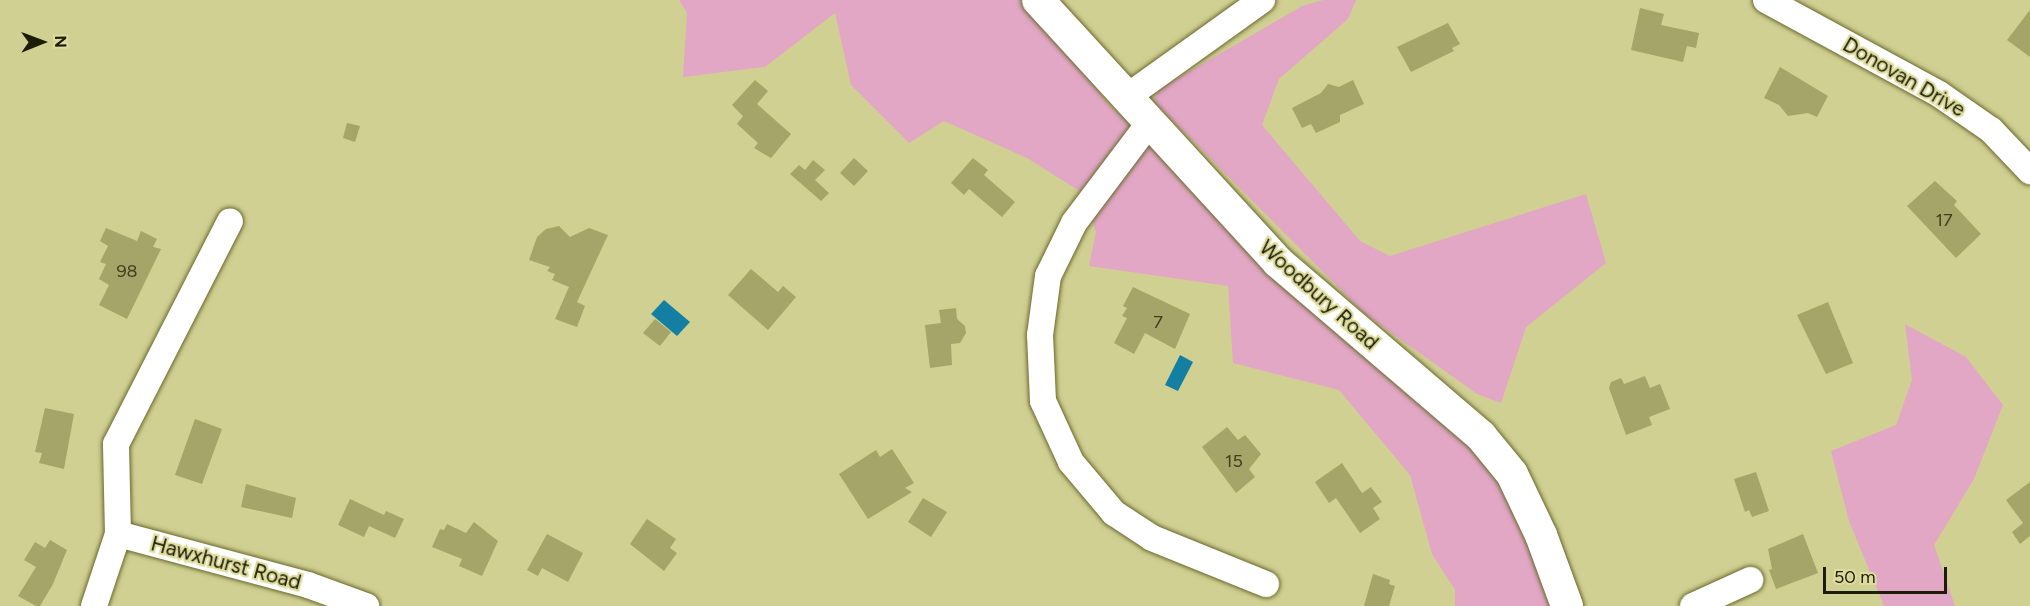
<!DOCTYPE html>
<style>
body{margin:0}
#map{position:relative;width:2030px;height:606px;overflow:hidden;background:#d1d093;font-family:Figtree,sans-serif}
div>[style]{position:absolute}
.green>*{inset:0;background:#e2a7c5}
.water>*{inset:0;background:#157fa3}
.building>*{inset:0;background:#a5a469}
.roads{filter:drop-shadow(0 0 2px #6a692e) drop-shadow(0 0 2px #6a692e)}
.minor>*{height:26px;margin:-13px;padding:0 13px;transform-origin:13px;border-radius:13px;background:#fff}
.major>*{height:32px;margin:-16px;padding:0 16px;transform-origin:16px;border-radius:16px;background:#fff}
span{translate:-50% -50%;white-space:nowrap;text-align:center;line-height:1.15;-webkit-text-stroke:4.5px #dedd9f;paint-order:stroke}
.number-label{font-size:18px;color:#3f3e1d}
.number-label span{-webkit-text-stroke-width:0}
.street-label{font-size:21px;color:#1d1c04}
.north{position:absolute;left:12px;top:12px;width:60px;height:60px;-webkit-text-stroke:4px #dedd9f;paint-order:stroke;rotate:89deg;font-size:16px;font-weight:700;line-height:24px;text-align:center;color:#1d1c04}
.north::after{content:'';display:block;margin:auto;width:21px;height:27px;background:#1d1c04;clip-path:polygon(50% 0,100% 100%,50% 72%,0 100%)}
.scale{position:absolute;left:1823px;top:567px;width:124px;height:27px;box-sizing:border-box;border:3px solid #1d1c04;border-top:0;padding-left:8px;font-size:18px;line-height:21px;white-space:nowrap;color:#1d1c04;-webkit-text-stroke:4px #dedd9f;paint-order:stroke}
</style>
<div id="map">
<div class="green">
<div style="clip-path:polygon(679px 0,1028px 0,1108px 104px,1511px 479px,1555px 606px,1455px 606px,1455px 590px,1432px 554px,1410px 475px,1339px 390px,1233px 363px,1228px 286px,1089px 266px,1096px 232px,1081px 192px,1027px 158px,944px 121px,909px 143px,851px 85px,835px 13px,765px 67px,683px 77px,687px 13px)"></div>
<div style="clip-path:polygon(1323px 0,1356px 0,1348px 19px,1279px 79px,1262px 125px,1360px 241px,1390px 256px,1586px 194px,1606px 263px,1526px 327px,1501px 403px,1477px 394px,1365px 314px,1153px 101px,1159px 89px,1302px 6px)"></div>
<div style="clip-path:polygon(1905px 324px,1966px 357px,2003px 405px,1974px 479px,1934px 545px,1955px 606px,1884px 606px,1849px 521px,1831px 451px,1896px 425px,1912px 380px)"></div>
</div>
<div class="water">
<div style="clip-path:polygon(664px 300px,690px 322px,677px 336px,651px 314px)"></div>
<div style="clip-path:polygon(1180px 355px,1193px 362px,1178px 391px,1165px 385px)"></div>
</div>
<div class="building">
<div style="clip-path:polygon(1640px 8px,1664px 14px,1661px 25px,1699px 33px,1696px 48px,1687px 46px,1683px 62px,1631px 50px)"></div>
<div style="clip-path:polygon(2030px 10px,2030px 57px,2007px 40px)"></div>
<div style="clip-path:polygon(1448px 23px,1460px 44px,1452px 48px,1454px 51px,1411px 72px,1397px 47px)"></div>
<div style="clip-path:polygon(1780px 67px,1828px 96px,1817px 117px,1808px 113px,1788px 116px,1779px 105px,1764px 98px)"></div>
<div style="clip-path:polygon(755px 80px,768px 91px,757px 104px,791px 134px,771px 158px,754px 148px,758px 143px,737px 124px,743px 116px,732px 105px)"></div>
<div style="clip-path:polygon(1353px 80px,1364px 104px,1340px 115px,1340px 122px,1316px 133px,1311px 124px,1302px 128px,1292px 108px,1321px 93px,1328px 84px,1339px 87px)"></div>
<div style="clip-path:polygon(347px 123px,360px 126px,355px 142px,343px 138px)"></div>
<div style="clip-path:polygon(854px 158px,868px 171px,854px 186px,840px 173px)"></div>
<div style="clip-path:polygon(973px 158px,988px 170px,984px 175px,1015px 202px,1002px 217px,969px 189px,964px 195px,951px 183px)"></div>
<div style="clip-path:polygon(813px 160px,825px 170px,815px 180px,829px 193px,821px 201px,790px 174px,799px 165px,805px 170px)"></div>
<div style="clip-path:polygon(1935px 181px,1957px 201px,1954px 205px,1981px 234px,1956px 258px,1907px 206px)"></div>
<div style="clip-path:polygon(559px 226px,570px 237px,589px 228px,608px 235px,577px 302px,585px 306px,577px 327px,555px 319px,569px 287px,552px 280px,555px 274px,547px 271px,550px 267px,529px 260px,537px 237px,546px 229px)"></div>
<div style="clip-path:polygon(106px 228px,137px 241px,141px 231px,157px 239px,153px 247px,161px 249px,127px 319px,99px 305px,109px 285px,99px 279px,106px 264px,100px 262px,108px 246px,100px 241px)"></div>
<div style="clip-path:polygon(751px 269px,778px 292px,783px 286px,796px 297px,768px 330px,728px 295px)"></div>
<div style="clip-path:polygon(1133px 287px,1190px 314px,1175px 349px,1145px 333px,1134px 354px,1114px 343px,1127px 318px,1122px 316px,1127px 308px,1123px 306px)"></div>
<div style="clip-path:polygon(1828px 302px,1853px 363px,1826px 374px,1797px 315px)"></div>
<div style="clip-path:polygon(956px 308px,957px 319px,965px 326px,966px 333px,960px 343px,951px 344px,952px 365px,930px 368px,925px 325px,941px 323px,939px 310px)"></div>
<div style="clip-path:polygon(655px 319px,671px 332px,660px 346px,643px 333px)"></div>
<div style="clip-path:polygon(1645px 376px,1650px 388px,1660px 384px,1670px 409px,1649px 417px,1652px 425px,1626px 435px,1609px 388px,1611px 382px,1621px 378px,1624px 384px)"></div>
<div style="clip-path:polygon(45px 408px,74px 414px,64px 469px,39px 463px,42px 453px,35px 452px)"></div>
<div style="clip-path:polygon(195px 419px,222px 429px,202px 484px,175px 475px)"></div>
<div style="clip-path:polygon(1227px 427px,1238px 440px,1245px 435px,1261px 454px,1249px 469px,1255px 477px,1236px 493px,1202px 447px)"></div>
<div style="clip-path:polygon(892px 449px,914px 483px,905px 488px,912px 492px,868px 519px,839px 474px,876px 450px,880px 457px)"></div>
<div style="clip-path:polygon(1342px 463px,1362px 493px,1371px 487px,1382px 502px,1373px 508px,1380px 519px,1360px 533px,1336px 498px,1329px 503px,1315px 482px)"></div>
<div style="clip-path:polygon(1756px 472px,1769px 511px,1752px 517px,1749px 510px,1745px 512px,1734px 479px)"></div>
<div style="clip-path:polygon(2030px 482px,2030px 536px,2020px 544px,2012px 532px,2023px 523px,2006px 500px)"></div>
<div style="clip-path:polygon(246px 484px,296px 498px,292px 518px,241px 507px)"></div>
<div style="clip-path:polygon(923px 498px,947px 512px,931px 537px,908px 522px)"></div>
<div style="clip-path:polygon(350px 499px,384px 515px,386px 511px,404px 519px,395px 538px,369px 526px,364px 537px,338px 525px)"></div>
<div style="clip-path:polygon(647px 519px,676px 539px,670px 548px,677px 553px,664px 571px,630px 544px)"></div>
<div style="clip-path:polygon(474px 522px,498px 541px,482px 576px,459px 566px,462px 559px,432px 547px,440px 529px,444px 530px,447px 524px,466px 533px)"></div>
<div style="clip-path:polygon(547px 534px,583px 553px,568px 582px,542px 568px,538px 576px,527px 570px)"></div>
<div style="clip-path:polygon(1803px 534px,1818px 573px,1776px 589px,1769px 570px,1772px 569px,1768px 549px)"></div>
<div style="clip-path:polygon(50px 540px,67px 550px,53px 584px,40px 606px,36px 606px,18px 596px,36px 567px,24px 560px,35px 542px,45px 548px)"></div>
<div style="clip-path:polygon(1373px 574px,1390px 580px,1389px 584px,1395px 586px,1389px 606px,1364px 606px)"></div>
</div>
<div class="roads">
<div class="minor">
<div style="left:1766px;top:0;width:197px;rotate:28.5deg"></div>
<div style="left:1939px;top:94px;width:63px;rotate:34.7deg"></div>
<div style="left:1991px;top:130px;width:57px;rotate:46.4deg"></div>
<div style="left:1128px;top:96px;width:165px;rotate:-35.6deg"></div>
<div style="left:1150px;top:122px;width:126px;rotate:127deg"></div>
<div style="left:1074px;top:223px;width:59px;rotate:116.1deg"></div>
<div style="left:1048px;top:276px;width:60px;rotate:97.7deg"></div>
<div style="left:1040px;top:335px;width:66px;rotate:87.4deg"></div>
<div style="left:1043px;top:401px;width:67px;rotate:65.3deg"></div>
<div style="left:1071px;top:462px;width:67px;rotate:49.9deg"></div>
<div style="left:1114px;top:513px;width:45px;rotate:33.3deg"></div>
<div style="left:1152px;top:538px;width:123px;rotate:22deg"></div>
<div style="left:118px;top:534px;width:197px;rotate:15deg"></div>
<div style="left:308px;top:585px;width:62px;rotate:19.9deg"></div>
<div style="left:94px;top:606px;width:76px;rotate:-71.6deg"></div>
<div style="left:118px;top:534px;width:90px;rotate:-91.3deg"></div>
<div style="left:116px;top:444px;width:250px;rotate:-62.9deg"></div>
<div style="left:1693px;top:606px;width:63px;rotate:-24.5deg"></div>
</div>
<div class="major">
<div style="left:1038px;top:0;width:355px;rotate:47.5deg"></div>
<div style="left:1278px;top:262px;width:267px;rotate:40.6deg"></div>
<div style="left:1481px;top:436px;width:49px;rotate:50.8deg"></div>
<div style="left:1512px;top:474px;width:68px;rotate:64.6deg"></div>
<div style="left:1541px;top:535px;width:76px;rotate:69.9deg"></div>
</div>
</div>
<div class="number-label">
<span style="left:1944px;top:220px">17</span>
<span style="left:127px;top:271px">98</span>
<span style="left:1158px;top:322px">7</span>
<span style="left:1234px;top:461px">15</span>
</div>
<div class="street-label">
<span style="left:1904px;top:77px;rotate:30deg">Donovan Drive</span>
<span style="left:1319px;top:295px;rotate:42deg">Woodbury Road</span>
<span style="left:226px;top:563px;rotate:15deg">Hawxhurst Road</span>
</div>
<div class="north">N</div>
<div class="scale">50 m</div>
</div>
